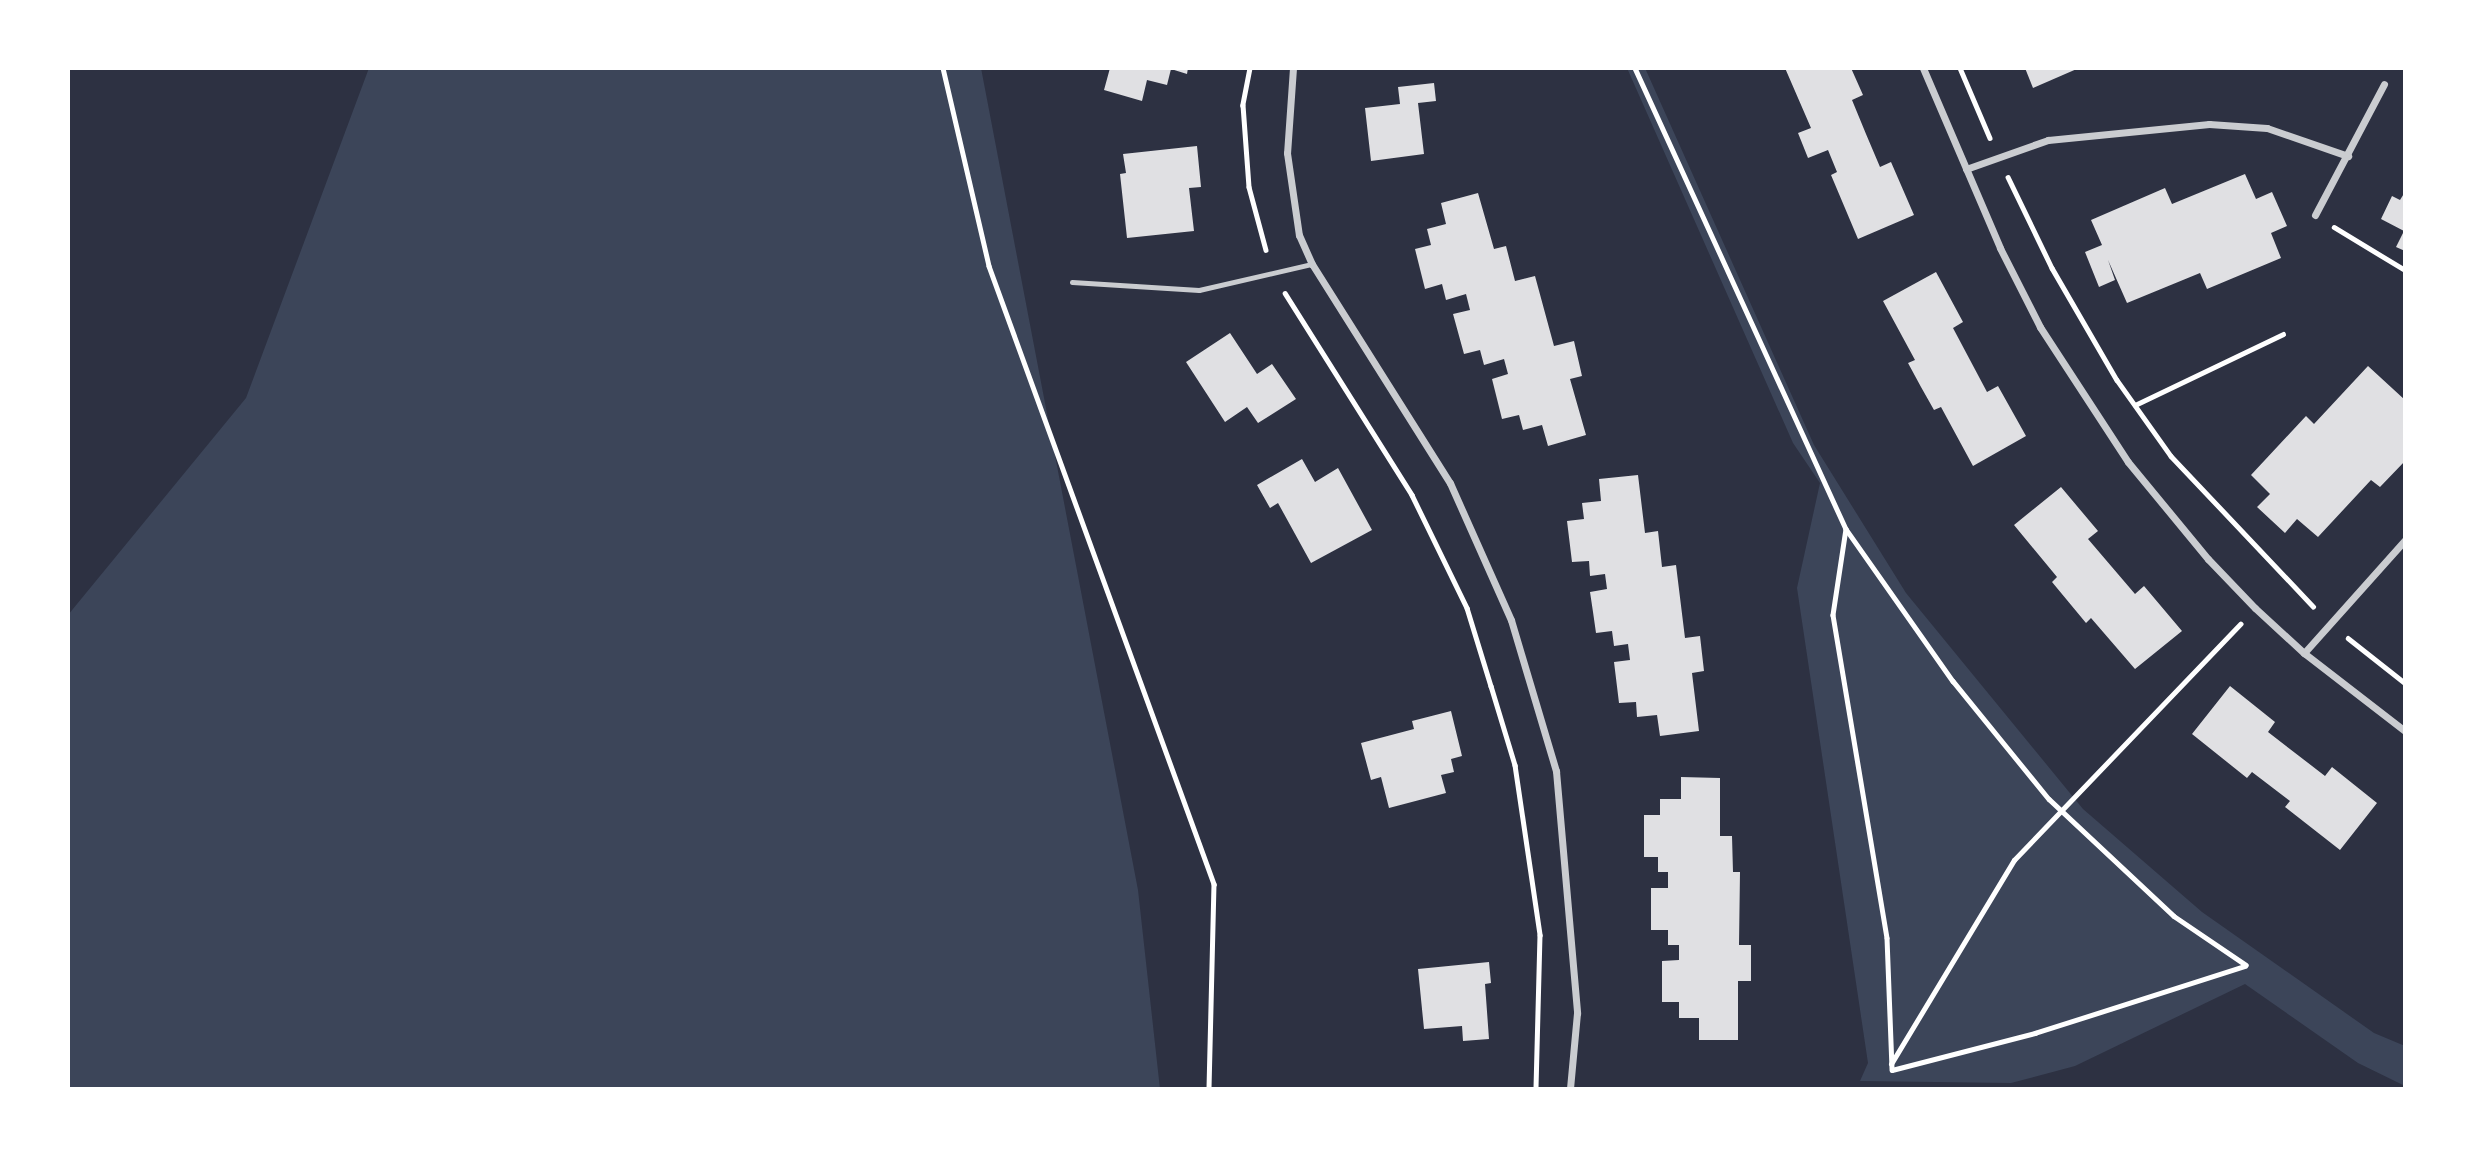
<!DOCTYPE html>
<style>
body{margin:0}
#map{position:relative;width:2473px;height:1157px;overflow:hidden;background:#2d3142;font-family:Quicksand,sans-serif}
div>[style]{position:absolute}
.green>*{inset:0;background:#3c4559}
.building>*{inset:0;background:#e0e0e3}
.path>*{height:4.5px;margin:-2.25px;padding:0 2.25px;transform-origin:2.25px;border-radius:2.25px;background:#fff}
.service>*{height:5px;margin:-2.5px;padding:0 2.5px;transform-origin:2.5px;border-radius:2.5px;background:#caccd0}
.minor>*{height:7px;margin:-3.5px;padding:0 3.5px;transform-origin:3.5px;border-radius:3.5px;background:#caccd0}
span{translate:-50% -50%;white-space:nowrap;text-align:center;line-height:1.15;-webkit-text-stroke:7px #fff;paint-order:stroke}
.frame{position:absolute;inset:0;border:70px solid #fff;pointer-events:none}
</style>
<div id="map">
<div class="green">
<div style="clip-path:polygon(369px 68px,981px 68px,1138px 890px,1160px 1089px,68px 1089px,68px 615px,246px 398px)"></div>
<div style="clip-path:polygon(1627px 68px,1645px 68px,1814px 445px,1906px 593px,2083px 809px,2202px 912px,2374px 1033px,2405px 1046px,2405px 1086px,2358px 1063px,2245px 984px,2075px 1066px,2011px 1083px,1860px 1081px,1868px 1063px,1797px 588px,1820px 483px,1793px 443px)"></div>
</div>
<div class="building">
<div style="clip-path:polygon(1110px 68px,1188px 68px,1187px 74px,1171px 69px,1167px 85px,1147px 80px,1142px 101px,1104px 90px)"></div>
<div style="clip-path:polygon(1785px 68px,1851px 68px,1863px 95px,1852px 100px,1866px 134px,1880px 167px,1891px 162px,1914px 215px,1858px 239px,1831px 175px,1837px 172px,1828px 150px,1808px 158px,1798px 133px,1811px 128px)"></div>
<div style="clip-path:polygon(2025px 68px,2079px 68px,2033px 88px)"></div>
<div style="clip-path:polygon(1434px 83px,1436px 101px,1418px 103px,1424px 154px,1371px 161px,1365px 108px,1400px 104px,1398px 87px)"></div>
<div style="clip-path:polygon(1197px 146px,1201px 187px,1189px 188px,1194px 231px,1127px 238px,1120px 174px,1126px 173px,1123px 154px)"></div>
<div style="clip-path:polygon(2245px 174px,2256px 199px,2272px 192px,2287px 226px,2271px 233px,2281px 258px,2207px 289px,2200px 273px,2127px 303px,2108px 260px,2115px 280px,2099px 287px,2085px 252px,2102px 245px,2091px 220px,2165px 188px,2172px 204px)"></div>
<div style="clip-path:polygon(2405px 192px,2405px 251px,2396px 247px,2404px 231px,2381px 219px,2392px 196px,2400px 200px)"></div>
<div style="clip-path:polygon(1478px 193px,1494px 249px,1506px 246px,1515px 281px,1535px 276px,1554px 346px,1574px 341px,1582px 376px,1570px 379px,1586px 435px,1548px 446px,1542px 425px,1523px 430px,1519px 415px,1502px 419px,1492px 379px,1508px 374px,1504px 359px,1484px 365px,1480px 350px,1464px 354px,1453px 314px,1470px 310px,1466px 294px,1446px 300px,1442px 284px,1425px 289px,1415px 249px,1431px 245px,1427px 229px,1446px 224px,1441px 203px)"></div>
<div style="clip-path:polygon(1936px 272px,1963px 322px,1953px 328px,1987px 392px,1998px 386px,2026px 436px,1973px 466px,1941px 407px,1934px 410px,1921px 387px,1908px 363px,1915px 360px,1883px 301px)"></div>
<div style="clip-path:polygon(1230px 333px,1257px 374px,1272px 364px,1296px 399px,1258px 423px,1247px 407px,1225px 422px,1186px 362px)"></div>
<div style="clip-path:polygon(2368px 366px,2405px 400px,2405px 461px,2380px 487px,2371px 480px,2318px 537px,2297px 519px,2285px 533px,2257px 507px,2270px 494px,2251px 475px,2306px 416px,2314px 424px)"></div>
<div style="clip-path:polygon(1302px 459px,1315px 482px,1338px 468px,1372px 530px,1311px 563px,1278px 503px,1270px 508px,1257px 485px)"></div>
<div style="clip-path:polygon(1638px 475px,1645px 533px,1658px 531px,1662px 567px,1676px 565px,1685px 638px,1700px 636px,1704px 671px,1692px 673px,1699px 731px,1660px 736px,1657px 715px,1637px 717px,1636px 702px,1619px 703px,1614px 662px,1630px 660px,1628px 644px,1614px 646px,1612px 631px,1596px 633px,1593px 612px,1590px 592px,1607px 589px,1605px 574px,1590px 576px,1589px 561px,1572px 562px,1567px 521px,1584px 519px,1582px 503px,1601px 501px,1599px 479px)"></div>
<div style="clip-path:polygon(2061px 487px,2098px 531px,2088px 539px,2135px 594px,2144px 586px,2182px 631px,2135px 669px,2091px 618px,2086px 623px,2052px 582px,2057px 577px,2014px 525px)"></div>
<div style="clip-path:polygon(2230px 686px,2275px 722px,2268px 732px,2325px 776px,2332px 767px,2377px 803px,2340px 850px,2285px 807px,2290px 801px,2252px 772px,2247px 778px,2192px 734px)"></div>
<div style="clip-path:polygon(1451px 711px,1462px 756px,1451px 759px,1454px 772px,1441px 775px,1446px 793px,1389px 808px,1381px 777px,1371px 780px,1361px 743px,1414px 729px,1412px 721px)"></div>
<div style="clip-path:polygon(1681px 777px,1720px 778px,1720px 836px,1732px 836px,1733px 872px,1740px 872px,1739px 945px,1751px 945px,1751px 981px,1738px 981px,1738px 1040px,1699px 1040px,1699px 1018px,1679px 1018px,1679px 1002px,1662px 1002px,1662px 961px,1679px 960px,1679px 945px,1668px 945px,1668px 930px,1651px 930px,1651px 888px,1668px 888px,1668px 872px,1658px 872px,1658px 857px,1644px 857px,1644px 815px,1660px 815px,1660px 799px,1681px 799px)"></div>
<div style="clip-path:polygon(1489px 962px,1491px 983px,1485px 984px,1489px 1039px,1463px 1041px,1462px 1026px,1424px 1029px,1418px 969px)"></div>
</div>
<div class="path">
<div style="left:943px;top:68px;width:203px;rotate:76.9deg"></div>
<div style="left:989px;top:266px;width:658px;rotate:69.99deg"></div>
<div style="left:1214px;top:884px;width:205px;rotate:91.4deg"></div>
<div style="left:1250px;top:68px;width:38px;rotate:101deg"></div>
<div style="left:1243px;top:105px;width:82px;rotate:85.8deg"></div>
<div style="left:1249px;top:187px;width:65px;rotate:74.9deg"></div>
<div style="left:1635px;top:68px;width:507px;rotate:65.41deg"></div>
<div style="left:1846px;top:529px;width:186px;rotate:54.9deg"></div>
<div style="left:1953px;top:681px;width:152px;rotate:50.9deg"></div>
<div style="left:2049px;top:799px;width:171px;rotate:43.1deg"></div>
<div style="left:2174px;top:916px;width:87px;rotate:34.2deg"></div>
<div style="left:1960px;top:68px;width:76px;rotate:66.8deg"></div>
<div style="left:2008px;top:177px;width:101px;rotate:64.2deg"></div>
<div style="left:2052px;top:268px;width:129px;rotate:59.9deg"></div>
<div style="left:2117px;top:380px;width:93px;rotate:54.6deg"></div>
<div style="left:2171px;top:456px;width:207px;rotate:46.6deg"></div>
<div style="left:2334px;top:227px;width:83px;rotate:31.2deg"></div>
<div style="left:1285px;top:293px;width:239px;rotate:57.8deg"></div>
<div style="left:1412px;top:495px;width:126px;rotate:64deg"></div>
<div style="left:1467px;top:608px;width:82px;rotate:72.9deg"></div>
<div style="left:1491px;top:686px;width:83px;rotate:73.1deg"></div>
<div style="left:1515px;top:765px;width:172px;rotate:81.6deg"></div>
<div style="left:1540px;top:935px;width:154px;rotate:91.5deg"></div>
<div style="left:2135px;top:405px;width:164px;rotate:-25.6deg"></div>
<div style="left:1846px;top:529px;width:87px;rotate:98.6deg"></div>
<div style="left:1833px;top:615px;width:327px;rotate:80.5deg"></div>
<div style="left:1887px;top:938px;width:132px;rotate:87.8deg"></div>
<div style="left:1892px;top:1070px;width:148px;rotate:-14.5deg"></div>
<div style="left:2035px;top:1033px;width:220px;rotate:-17.7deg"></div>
<div style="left:2348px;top:638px;width:73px;rotate:38.3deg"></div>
<div style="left:1891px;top:1064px;width:238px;rotate:-58.9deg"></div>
<div style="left:2014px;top:860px;width:327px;rotate:-46.2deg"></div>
</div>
<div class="service">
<div style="left:1072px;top:282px;width:127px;rotate:3.6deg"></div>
<div style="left:1199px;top:290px;width:116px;rotate:-13deg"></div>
</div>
<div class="minor">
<div style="left:1293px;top:68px;width:85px;rotate:94deg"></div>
<div style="left:1287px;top:153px;width:83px;rotate:81.7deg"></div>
<div style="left:1299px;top:235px;width:32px;rotate:66deg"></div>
<div style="left:1312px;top:264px;width:259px;rotate:57.8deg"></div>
<div style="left:1450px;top:483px;width:150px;rotate:66deg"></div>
<div style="left:1511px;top:620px;width:158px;rotate:73.4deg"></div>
<div style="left:1556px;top:771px;width:243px;rotate:85deg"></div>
<div style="left:1577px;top:1013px;width:76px;rotate:95.3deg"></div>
<div style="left:1923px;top:68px;width:196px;rotate:66.8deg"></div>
<div style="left:2000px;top:248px;width:89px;rotate:63.1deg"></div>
<div style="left:2040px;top:327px;width:161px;rotate:56.9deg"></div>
<div style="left:2128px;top:462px;width:126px;rotate:50.5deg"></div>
<div style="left:2208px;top:559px;width:68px;rotate:46.2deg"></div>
<div style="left:2255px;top:608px;width:67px;rotate:42.6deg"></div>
<div style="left:2304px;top:653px;width:128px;rotate:37.7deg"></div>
<div style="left:1966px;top:169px;width:87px;rotate:-19.5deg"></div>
<div style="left:2048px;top:140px;width:162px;rotate:-5.7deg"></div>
<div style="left:2209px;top:124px;width:58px;rotate:3.9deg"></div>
<div style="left:2267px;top:128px;width:86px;rotate:19.1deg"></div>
<div style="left:2315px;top:215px;width:148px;rotate:-62.2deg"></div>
<div style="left:2304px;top:653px;width:152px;rotate:-48.2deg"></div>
</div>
<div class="frame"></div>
</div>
